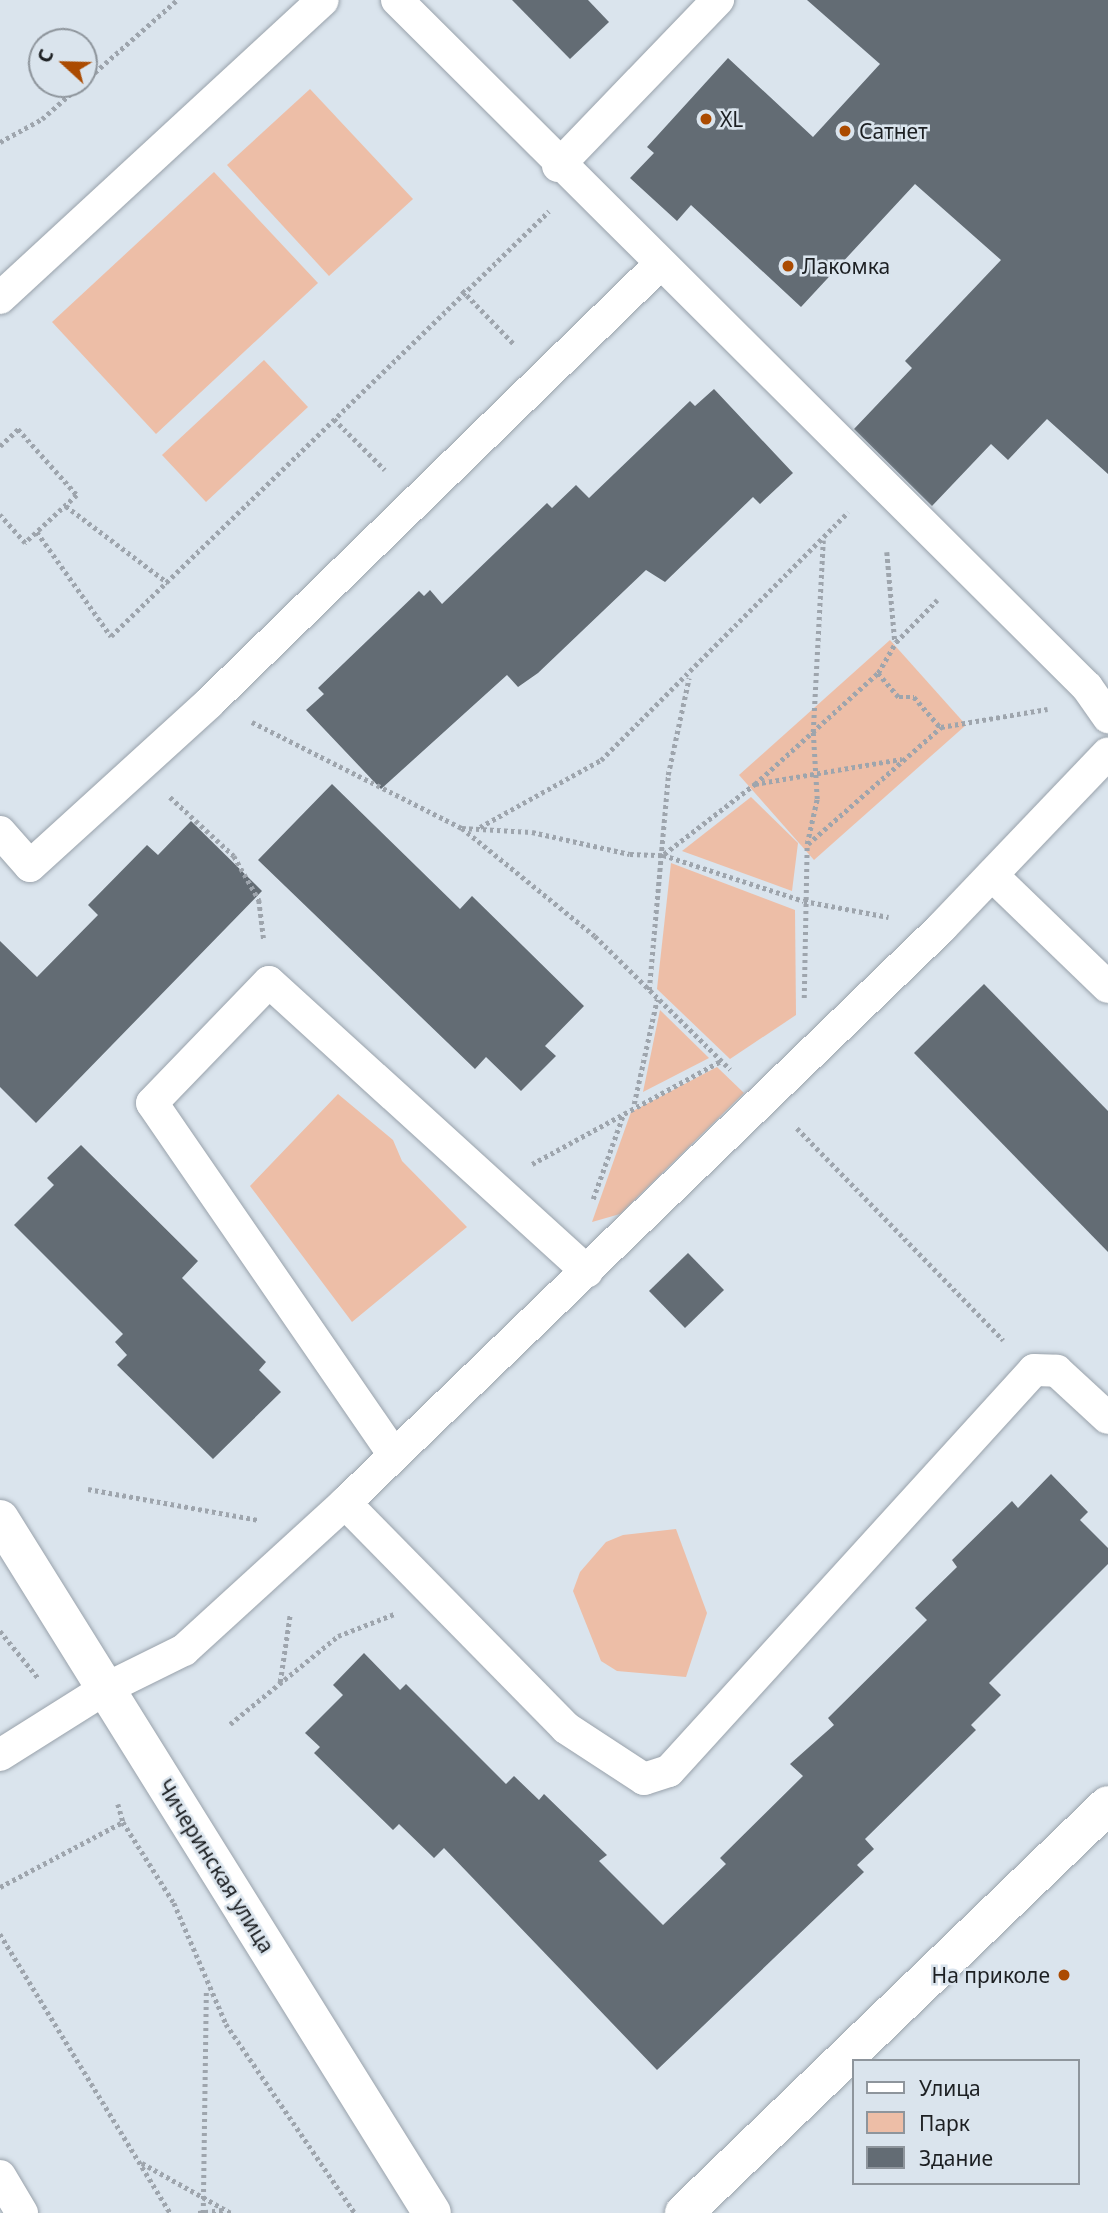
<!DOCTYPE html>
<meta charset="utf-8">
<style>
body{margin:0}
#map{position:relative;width:1108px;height:2213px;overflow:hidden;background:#dae4ed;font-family:"Noto Sans",sans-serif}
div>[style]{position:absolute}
.green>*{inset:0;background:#edbea7}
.building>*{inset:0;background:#636c74}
.path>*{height:4.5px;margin-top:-2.25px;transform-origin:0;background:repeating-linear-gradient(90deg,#9ea5ad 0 3.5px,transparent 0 7px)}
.roads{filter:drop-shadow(0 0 2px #99a2ab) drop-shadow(0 0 2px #99a2ab)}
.lane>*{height:32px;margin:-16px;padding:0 16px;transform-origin:16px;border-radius:16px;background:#fff}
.street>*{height:38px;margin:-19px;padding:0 19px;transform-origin:19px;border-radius:19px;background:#fff}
.secondary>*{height:38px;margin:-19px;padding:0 19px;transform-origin:19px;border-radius:19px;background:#fff}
.dots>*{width:19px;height:19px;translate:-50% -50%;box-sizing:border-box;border:4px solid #dae4ed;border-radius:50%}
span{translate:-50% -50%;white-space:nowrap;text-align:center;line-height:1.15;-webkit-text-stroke:5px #dae4ed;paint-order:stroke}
.poi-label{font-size:21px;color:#1c1f22}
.left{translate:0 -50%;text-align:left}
.right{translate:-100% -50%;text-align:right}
.street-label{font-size:21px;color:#1c1f22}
.legend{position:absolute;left:852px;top:2059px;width:228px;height:126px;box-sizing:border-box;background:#dae4ed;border:2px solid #8e959c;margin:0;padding:9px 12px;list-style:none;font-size:21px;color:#1c1f22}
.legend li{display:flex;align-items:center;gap:14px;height:35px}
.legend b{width:35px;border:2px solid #8e959c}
.north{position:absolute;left:28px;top:28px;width:70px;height:70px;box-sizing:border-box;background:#dae4ed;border:2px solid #8e959c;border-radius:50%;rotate:292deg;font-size:19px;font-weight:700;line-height:28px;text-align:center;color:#1c1f22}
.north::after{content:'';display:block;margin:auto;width:24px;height:32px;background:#ab4b01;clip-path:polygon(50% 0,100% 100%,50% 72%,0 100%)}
</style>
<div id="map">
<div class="green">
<div style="clip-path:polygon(310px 89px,413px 199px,329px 276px,227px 165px)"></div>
<div style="clip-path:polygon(214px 172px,318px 283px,156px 434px,52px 322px)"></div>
<div style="clip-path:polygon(264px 360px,308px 407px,206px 502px,162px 455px)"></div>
<div style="clip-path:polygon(890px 640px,966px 725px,814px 860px,739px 775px)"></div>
<div style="clip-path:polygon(751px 797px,798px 843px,792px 891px,682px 851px)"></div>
<div style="clip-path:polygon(671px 863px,795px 910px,796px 1015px,730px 1059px,657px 989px)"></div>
<div style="clip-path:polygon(660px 1010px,709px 1058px,643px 1092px)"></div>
<div style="clip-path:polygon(717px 1067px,744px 1093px,620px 1214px,592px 1222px,631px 1112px)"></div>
<div style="clip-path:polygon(338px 1094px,393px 1140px,402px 1161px,467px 1227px,352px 1322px,250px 1186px)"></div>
<div style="clip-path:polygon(676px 1529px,707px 1613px,686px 1677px,617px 1671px,601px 1661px,573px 1591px,580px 1572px,606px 1542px,623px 1535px)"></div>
</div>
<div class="building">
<div style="clip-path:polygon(512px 0,588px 0,609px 22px,570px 59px)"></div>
<div style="clip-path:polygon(807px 0,1108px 0,1108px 474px,1047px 419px,1008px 460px,991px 444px,932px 506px,854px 429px,912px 368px,905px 361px,1001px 260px,915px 184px,801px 307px,691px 205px,677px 221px,630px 178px,654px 153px,647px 147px,728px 58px,813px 137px,880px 64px)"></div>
<div style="clip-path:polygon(714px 389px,793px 473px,760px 504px,753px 497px,665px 582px,646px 570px,538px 673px,518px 687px,507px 675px,381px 789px,306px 710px,324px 694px,318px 688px,419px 591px,424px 596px,430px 590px,442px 604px,547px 503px,552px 508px,576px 485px,589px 498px,690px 401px,695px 406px)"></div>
<div style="clip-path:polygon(332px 784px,460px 909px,472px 896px,584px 1006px,545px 1046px,556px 1056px,521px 1091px,486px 1057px,475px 1069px,258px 860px)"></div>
<div style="clip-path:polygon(191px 821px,262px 891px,36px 1123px,0 1087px,0 941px,37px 977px,98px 915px,88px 905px,147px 845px,158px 855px)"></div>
<div style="clip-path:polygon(984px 984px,1108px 1111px,1108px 1252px,914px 1053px)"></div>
<div style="clip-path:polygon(81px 1145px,198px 1261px,182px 1278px,266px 1362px,259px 1370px,281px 1392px,213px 1459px,117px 1365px,127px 1355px,115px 1342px,123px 1334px,14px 1225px,54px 1185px,47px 1178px)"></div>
<div style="clip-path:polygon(688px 1253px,724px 1290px,685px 1328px,649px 1291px)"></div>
<div style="clip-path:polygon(1051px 1474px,1088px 1512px,1080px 1520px,1108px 1548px,1108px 1564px,989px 1683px,1001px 1695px,971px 1725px,976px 1730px,865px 1839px,874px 1849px,857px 1865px,864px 1872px,657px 2070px,444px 1848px,434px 1858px,399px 1824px,393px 1830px,314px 1753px,320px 1747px,305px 1733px,343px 1695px,333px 1685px,364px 1653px,400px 1690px,406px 1684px,506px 1784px,514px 1776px,539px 1800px,544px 1794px,607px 1855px,599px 1861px,663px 1925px,726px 1864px,720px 1858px,803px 1776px,790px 1764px,834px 1725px,828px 1718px,927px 1620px,915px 1608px,957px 1567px,952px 1560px,1012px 1501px,1018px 1508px)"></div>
</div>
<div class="path">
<div style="left:0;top:142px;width:48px;rotate:-28.7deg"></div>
<div style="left:42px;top:119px;width:180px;rotate:-41.4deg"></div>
<div style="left:462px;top:290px;width:76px;rotate:46.1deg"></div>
<div style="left:334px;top:419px;width:72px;rotate:45deg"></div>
<div style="left:0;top:446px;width:25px;rotate:-43deg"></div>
<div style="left:18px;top:429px;width:89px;rotate:48.2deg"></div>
<div style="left:77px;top:495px;width:71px;rotate:137.3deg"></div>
<div style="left:25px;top:543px;width:38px;rotate:-132deg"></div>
<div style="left:66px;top:506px;width:128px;rotate:37deg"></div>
<div style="left:37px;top:532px;width:128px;rotate:54.6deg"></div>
<div style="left:111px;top:636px;width:610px;rotate:-44.14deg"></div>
<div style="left:887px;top:552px;width:89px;rotate:84.9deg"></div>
<div style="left:878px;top:673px;width:32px;rotate:49deg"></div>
<div style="left:899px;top:697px;width:15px"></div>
<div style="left:914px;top:697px;width:40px;rotate:49deg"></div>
<div style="left:252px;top:722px;width:235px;rotate:26.8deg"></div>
<div style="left:462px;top:828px;width:70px;rotate:3.3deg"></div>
<div style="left:532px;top:832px;width:100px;rotate:12.7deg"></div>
<div style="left:630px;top:854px;width:33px;rotate:2deg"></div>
<div style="left:663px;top:855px;width:148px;rotate:18.1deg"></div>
<div style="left:804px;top:901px;width:86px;rotate:10.7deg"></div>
<div style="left:755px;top:784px;width:149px;rotate:-9.7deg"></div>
<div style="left:170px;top:797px;width:87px;rotate:42.7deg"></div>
<div style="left:234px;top:856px;width:51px;rotate:60.4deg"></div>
<div style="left:259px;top:900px;width:39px;rotate:83deg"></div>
<div style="left:480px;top:827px;width:138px;rotate:-29deg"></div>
<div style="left:601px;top:760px;width:350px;rotate:-45.1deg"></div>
<div style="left:462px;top:828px;width:171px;rotate:39.1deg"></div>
<div style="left:595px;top:936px;width:190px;rotate:44.6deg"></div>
<div style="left:808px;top:844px;width:177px;rotate:-41.3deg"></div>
<div style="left:941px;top:727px;width:108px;rotate:-9.6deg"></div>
<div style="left:664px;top:854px;width:115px;rotate:-37.6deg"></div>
<div style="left:755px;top:784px;width:166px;rotate:-42.1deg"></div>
<div style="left:878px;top:673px;width:36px;rotate:-60deg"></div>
<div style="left:896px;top:642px;width:59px;rotate:-45.7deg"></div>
<div style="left:649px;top:990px;width:216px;rotate:-84.9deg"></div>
<div style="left:668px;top:775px;width:99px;rotate:-77.8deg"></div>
<div style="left:804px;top:998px;width:154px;rotate:-88.9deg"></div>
<div style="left:807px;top:844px;width:46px;rotate:-77.5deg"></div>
<div style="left:817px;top:799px;width:67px;rotate:-93.4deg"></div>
<div style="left:813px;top:732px;width:192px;rotate:-87deg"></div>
<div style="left:634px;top:1104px;width:107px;rotate:-77.6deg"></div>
<div style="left:797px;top:1128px;width:296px;rotate:45.8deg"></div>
<div style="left:532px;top:1164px;width:215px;rotate:-28.6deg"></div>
<div style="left:593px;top:1199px;width:89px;rotate:-70.3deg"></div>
<div style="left:88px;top:1489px;width:174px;rotate:10.3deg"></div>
<div style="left:0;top:1631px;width:62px;rotate:50.9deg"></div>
<div style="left:280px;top:1682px;width:69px;rotate:-81.6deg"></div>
<div style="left:230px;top:1724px;width:139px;rotate:-39.2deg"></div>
<div style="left:338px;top:1636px;width:60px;rotate:-21.4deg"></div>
<div style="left:118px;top:1804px;width:19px;rotate:74deg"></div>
<div style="left:123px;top:1822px;width:96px;rotate:57.8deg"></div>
<div style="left:174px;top:1903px;width:132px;rotate:66.7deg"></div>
<div style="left:226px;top:2024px;width:229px;rotate:55.7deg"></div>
<div style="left:0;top:1887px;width:139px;rotate:-27.9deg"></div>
<div style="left:0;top:1934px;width:327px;rotate:58.6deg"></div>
<div style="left:142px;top:2163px;width:102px;rotate:29.3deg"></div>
<div style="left:198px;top:2213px;width:26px;rotate:-7deg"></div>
<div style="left:203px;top:2213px;width:223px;rotate:-89.2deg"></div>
</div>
<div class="roads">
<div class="lane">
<div style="left:397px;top:0;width:974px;rotate:44.88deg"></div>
<div style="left:1087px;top:687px;width:37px;rotate:55deg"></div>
<div style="left:558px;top:166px;width:231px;rotate:-46.1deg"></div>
<div style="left:0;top:298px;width:439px;rotate:-42.7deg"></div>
<div style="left:0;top:832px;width:45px;rotate:48.6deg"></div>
<div style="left:30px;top:866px;width:242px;rotate:-42.3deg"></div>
<div style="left:209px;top:703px;width:627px;rotate:-44.22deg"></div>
<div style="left:992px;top:875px;width:161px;rotate:44deg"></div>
<div style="left:394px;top:1455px;width:427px;rotate:-124.5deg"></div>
<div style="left:152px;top:1103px;width:168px;rotate:-46deg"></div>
<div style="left:269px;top:982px;width:430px;rotate:42.3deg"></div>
<div style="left:345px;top:1503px;width:315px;rotate:45.5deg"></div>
<div style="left:566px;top:1728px;width:93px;rotate:33.2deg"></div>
<div style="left:644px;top:1779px;width:26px;rotate:-18deg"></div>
<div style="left:669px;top:1771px;width:542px;rotate:-47.69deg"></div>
<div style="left:1034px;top:1370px;width:23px;rotate:2deg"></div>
<div style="left:1057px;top:1371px;width:69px;rotate:42.7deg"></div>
<div style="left:0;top:1755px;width:124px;rotate:-32.2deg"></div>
<div style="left:105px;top:1689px;width:88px;rotate:-26.3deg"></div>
<div style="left:184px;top:1650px;width:218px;rotate:-42.4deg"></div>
<div style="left:345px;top:1503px;width:830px;rotate:-43.97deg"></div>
<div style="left:942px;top:927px;width:240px;rotate:-46.3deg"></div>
<div style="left:0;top:2176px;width:43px;rotate:59.3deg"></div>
</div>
<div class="street">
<div style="left:684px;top:2213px;width:588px;rotate:-43.9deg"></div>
</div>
<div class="secondary">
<div style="left:0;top:1519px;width:817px;rotate:58.1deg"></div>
</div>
</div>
<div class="dots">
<div style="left:706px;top:119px;background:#ab4b01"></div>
<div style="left:845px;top:131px;background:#ab4b01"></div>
<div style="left:788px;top:266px;background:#ab4b01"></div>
<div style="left:1064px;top:1975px;background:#ab4b01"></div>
</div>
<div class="poi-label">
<span class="left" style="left:720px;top:119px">XL</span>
<span class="left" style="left:859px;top:131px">Сатнет</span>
<span class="left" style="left:802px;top:266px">Лакомка</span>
<span class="right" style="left:1050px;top:1975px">На приколе</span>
</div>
<div class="street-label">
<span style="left:216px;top:1866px;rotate:58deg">Чичеринская улица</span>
</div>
<ul class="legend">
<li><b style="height:9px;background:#fff"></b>Улица</li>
<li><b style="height:19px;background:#edbea7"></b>Парк</li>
<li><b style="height:19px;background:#636c74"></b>Здание</li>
</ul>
<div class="north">С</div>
</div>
